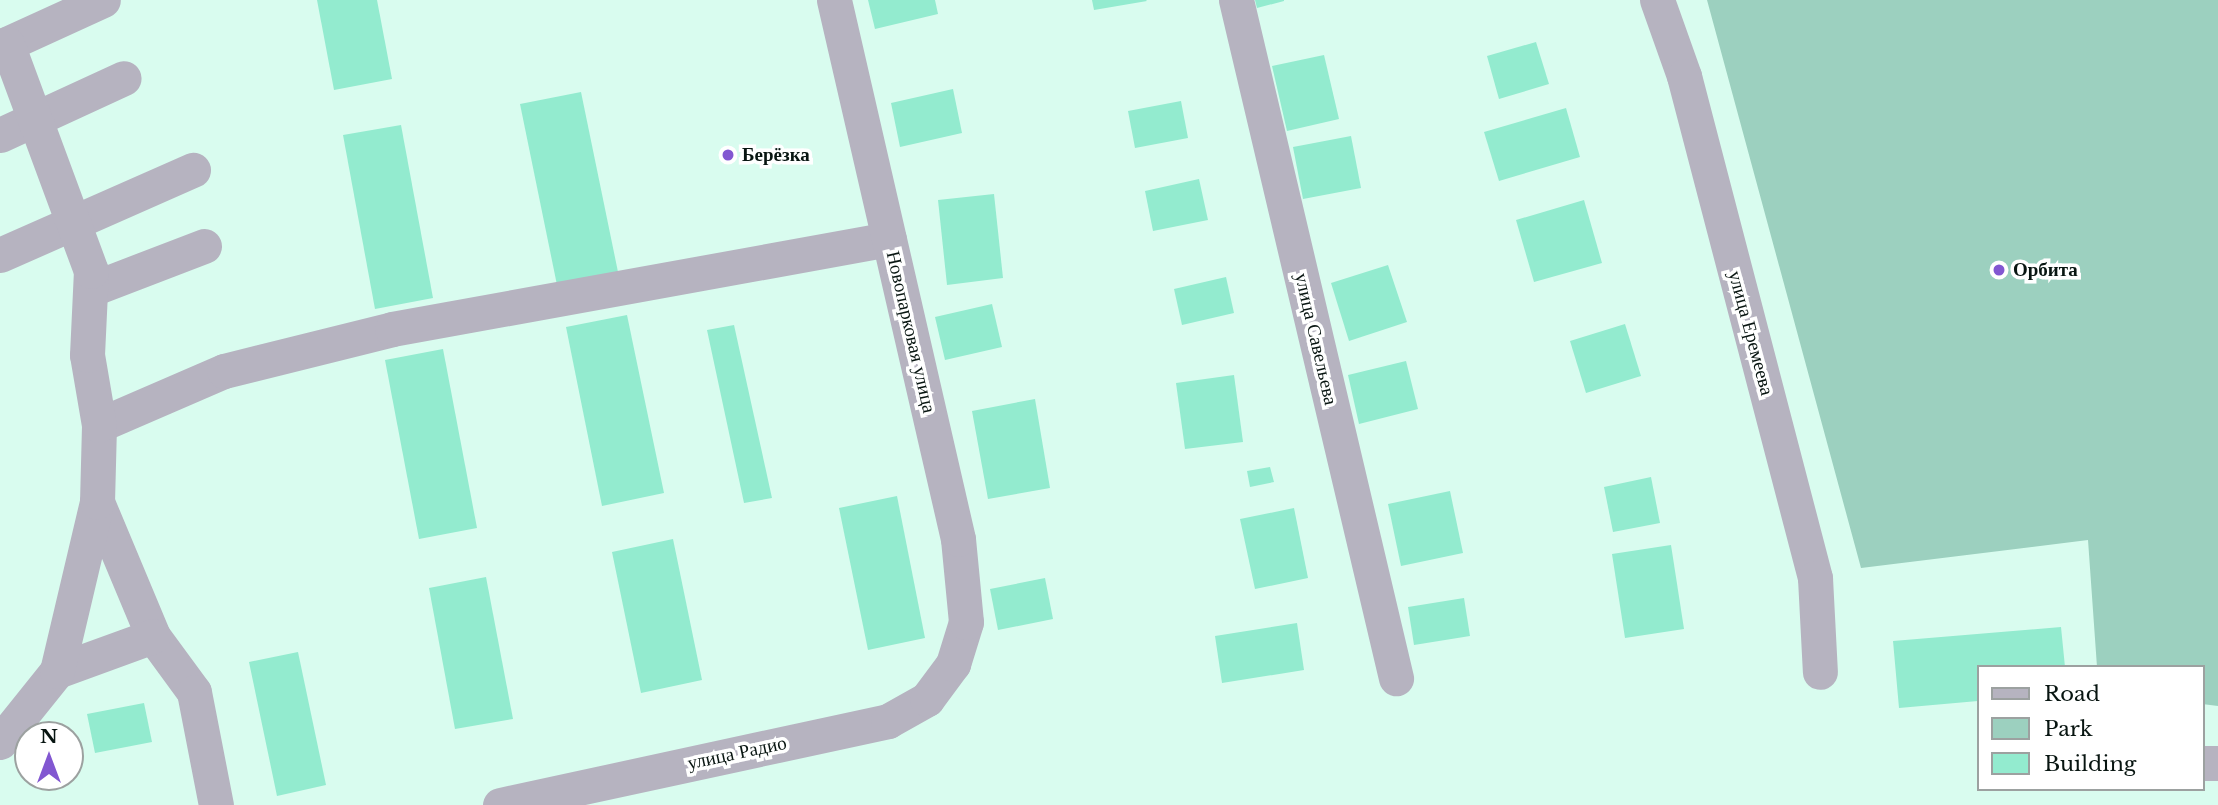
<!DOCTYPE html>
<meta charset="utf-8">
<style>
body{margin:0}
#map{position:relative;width:2218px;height:805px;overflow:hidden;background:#d9fcef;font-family:"Libre Baskerville",serif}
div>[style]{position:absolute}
.green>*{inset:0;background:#9cd0bf}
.building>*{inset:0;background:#93ebcf}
.minor>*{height:35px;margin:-17.5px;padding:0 17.5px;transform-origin:17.5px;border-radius:17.5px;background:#b6b3c0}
.dots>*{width:19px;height:19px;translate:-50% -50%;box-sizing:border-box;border:4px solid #fff;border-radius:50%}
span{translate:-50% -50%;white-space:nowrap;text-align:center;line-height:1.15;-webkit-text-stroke:7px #fff;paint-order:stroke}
.poi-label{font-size:19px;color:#081511;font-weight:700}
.left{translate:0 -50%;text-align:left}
.street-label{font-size:19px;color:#081511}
.legend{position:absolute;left:1977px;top:665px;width:228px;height:126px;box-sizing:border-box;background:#fff;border:2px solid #9ca1a0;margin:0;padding:9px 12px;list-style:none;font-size:21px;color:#081511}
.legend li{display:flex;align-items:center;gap:14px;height:35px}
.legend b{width:35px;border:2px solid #9ca1a0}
.north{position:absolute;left:14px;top:721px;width:70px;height:70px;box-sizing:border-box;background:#fff;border:2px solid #9ca1a0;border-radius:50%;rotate:0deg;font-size:19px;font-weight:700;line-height:28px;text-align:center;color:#081511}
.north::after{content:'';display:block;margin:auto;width:24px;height:32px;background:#8257d1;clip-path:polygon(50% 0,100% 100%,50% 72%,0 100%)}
</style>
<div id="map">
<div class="green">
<div style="clip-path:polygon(1707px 0,2218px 0,2218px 706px,2202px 704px,2202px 667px,2097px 667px,2088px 540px,1861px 568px)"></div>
</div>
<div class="building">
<div style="clip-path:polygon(317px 0,377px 0,392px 79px,334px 90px)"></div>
<div style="clip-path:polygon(868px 0,935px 0,938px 14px,875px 29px)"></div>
<div style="clip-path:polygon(1092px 0,1146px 0,1147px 1px,1094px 10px)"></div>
<div style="clip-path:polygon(1255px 0,1284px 0,1284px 1px,1257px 8px)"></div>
<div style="clip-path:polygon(1536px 42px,1549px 84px,1499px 99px,1487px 56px)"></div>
<div style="clip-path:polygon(1324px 55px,1339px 119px,1287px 131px,1272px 66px)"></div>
<div style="clip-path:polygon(953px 89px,962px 133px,900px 147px,891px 103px)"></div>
<div style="clip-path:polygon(581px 92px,618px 272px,557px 285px,520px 104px)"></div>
<div style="clip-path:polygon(1181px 101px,1188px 138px,1135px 148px,1128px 111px)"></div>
<div style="clip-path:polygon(1566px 108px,1580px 157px,1499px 181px,1484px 132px)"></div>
<div style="clip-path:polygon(401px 125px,433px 298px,375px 309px,343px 135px)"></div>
<div style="clip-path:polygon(1351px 136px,1361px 188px,1303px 199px,1293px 147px)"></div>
<div style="clip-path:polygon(1199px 179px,1208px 220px,1153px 231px,1145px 191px)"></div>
<div style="clip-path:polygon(994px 194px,1003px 278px,947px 285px,938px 200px)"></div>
<div style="clip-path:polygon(1584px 200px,1602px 263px,1534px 282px,1516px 220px)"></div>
<div style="clip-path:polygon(1388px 265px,1407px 322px,1349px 341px,1331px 283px)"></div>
<div style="clip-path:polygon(1226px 277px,1234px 313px,1182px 325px,1174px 289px)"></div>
<div style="clip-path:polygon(992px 304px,1002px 347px,945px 360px,935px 317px)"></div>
<div style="clip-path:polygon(627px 315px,664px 493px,602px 506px,566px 327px)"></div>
<div style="clip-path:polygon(1625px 324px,1641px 376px,1586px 393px,1570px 341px)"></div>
<div style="clip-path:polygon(734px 325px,772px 498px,744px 503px,707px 330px)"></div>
<div style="clip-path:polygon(443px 349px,477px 528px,419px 539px,385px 360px)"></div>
<div style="clip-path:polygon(1406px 361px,1418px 409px,1359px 424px,1348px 375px)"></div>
<div style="clip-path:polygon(1234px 375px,1243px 442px,1185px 449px,1176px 383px)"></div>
<div style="clip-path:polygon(1035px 399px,1050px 488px,988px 499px,972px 411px)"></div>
<div style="clip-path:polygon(1270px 467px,1274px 482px,1250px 487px,1247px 471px)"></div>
<div style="clip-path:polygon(1651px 477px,1660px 523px,1613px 532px,1604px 487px)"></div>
<div style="clip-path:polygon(1450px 491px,1463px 553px,1401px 566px,1388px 504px)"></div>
<div style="clip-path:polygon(897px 496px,925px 638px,868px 650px,839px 508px)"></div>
<div style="clip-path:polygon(1294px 508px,1308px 578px,1255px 589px,1240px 519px)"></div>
<div style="clip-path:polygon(673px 539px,702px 680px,641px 693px,612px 552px)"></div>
<div style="clip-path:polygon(1671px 545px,1684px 629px,1625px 638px,1612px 554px)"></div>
<div style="clip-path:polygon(486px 577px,513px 719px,455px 729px,429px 588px)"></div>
<div style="clip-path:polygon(1045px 578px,1053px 619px,998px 630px,990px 589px)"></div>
<div style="clip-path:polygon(1464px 598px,1470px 636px,1414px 645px,1408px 607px)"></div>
<div style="clip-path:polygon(1297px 623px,1304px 670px,1222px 683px,1215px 636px)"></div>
<div style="clip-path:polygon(2061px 627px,2065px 667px,1978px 667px,1978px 701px,1899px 708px,1893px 641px)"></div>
<div style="clip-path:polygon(298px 652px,326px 785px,277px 796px,249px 662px)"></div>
<div style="clip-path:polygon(144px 703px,152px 742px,95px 753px,87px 714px)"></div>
</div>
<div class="minor">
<div style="left:1236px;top:0;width:697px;rotate:76.72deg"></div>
<div style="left:1657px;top:0;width:81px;rotate:70.4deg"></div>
<div style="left:1684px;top:76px;width:519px;rotate:75.37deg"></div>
<div style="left:1815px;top:578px;width:94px;rotate:87deg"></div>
<div style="left:0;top:47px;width:113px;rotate:-24.5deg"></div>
<div style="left:0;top:135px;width:136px;rotate:-24.7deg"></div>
<div style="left:0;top:255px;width:211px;rotate:-23.8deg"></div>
<div style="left:92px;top:289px;width:120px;rotate:-21deg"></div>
<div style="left:99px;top:425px;width:136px;rotate:-23.4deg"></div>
<div style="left:224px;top:371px;width:173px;rotate:-14deg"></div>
<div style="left:392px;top:329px;width:505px;rotate:-10.26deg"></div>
<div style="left:97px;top:502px;width:145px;rotate:67.3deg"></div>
<div style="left:153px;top:636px;width:69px;rotate:53.8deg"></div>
<div style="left:194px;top:692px;width:115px;rotate:79deg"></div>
<div style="left:57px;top:671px;width:102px;rotate:-20deg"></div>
<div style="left:0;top:742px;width:91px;rotate:-51.2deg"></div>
<div style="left:57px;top:671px;width:174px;rotate:-76.7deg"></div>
<div style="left:97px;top:502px;width:77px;rotate:-88.5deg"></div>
<div style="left:99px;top:425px;width:71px;rotate:-99.7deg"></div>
<div style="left:87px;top:355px;width:84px;rotate:-87.3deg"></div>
<div style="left:91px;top:271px;width:242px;rotate:-110.3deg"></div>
<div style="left:2202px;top:763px;width:16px"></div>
<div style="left:500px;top:805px;width:397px;rotate:-12.2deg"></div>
<div style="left:888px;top:721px;width:45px;rotate:-29.4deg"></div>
<div style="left:927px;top:699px;width:44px;rotate:-53.4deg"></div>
<div style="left:953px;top:664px;width:44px;rotate:-72.8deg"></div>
<div style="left:966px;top:622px;width:83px;rotate:-95.5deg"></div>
<div style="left:958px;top:539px;width:553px;rotate:-102.96deg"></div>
</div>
<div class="dots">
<div style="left:728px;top:155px;background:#8257d1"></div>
<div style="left:1999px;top:270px;background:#8257d1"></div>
</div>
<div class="poi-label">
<span class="left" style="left:742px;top:155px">Берёзка</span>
<span class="left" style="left:2013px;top:270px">Орбита</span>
</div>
<div class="street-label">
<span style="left:911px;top:332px;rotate:77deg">Новопарковая улица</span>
<span style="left:1751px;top:333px;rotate:75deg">улица Еремеева</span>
<span style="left:1316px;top:339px;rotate:77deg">улица Савельева</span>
<span style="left:737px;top:753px;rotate:-12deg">улица Радио</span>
</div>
<ul class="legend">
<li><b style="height:9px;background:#b6b3c0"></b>Road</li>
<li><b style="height:19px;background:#9cd0bf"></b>Park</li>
<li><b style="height:19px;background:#93ebcf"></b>Building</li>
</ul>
<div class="north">N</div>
</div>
